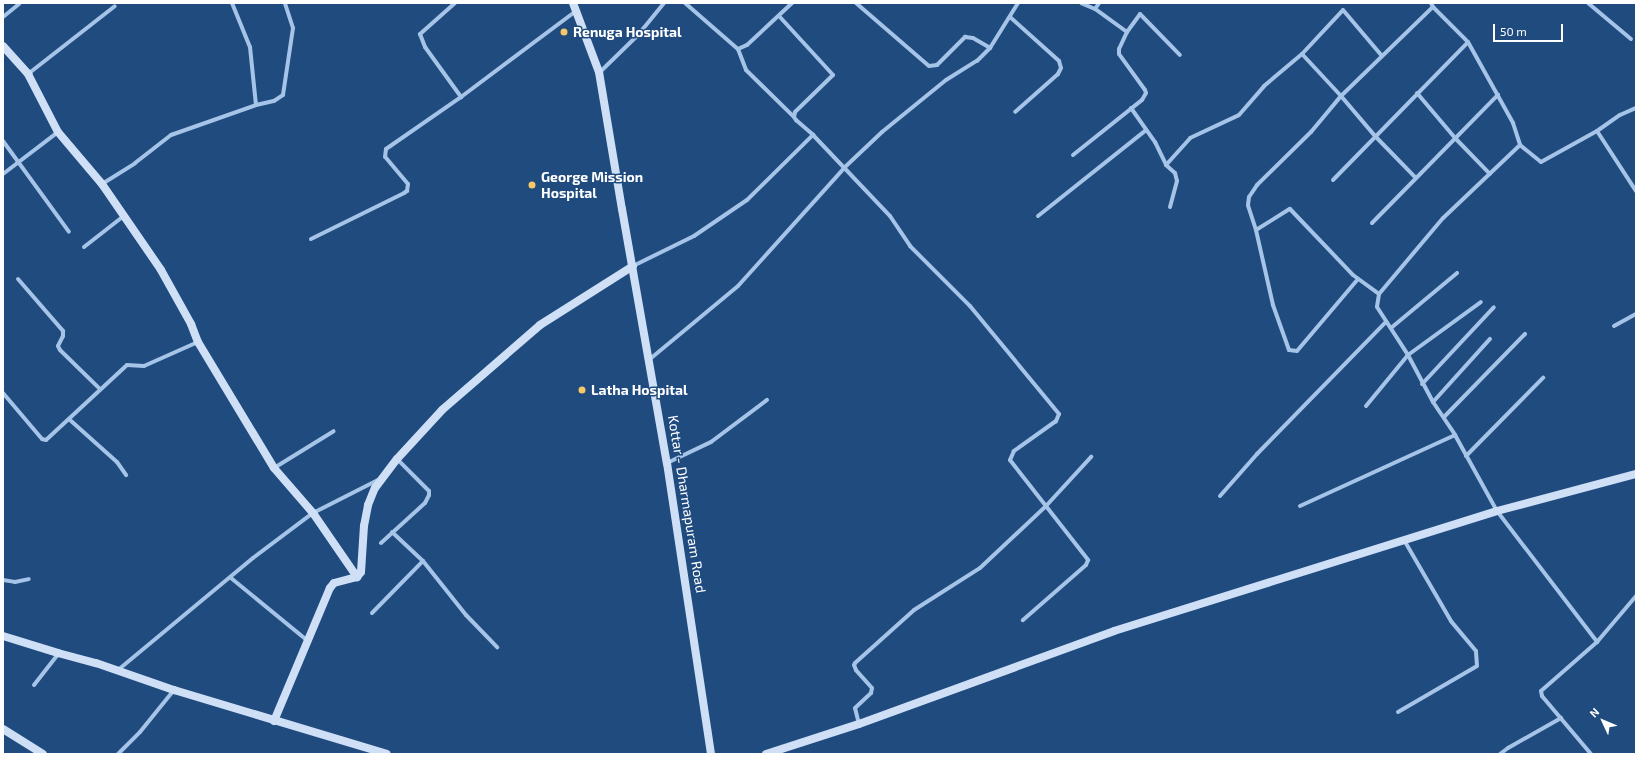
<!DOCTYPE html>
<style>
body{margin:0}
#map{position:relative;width:1639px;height:757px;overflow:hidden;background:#204b7f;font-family:"Exo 2",sans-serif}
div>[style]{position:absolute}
.street>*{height:4px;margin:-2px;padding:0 2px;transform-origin:2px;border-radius:2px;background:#a5c4e7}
.secondary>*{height:8px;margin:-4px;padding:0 4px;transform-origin:4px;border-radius:4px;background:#cfe0f6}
.dots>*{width:11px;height:11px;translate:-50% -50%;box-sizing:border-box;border:2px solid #204b7f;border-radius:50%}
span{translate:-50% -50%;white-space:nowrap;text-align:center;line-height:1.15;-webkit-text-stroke:3px #204b7f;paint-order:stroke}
.poi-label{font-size:14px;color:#fff;font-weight:700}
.left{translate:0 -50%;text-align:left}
.street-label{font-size:14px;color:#fff}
.frame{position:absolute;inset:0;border:4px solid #fff;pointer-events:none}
.north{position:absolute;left:1583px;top:701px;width:40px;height:40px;-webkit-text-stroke:3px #204b7f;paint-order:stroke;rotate:314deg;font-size:11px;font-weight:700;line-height:16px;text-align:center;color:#fff}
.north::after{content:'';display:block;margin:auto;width:14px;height:18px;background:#fff;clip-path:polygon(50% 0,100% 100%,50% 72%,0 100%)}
.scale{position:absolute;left:1493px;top:24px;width:70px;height:18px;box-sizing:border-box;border:2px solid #fff;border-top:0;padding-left:5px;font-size:12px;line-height:14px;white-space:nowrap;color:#fff;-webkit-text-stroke:3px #204b7f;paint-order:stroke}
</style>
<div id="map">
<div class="street">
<div style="left:232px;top:3px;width:48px;rotate:67.8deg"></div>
<div style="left:250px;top:47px;width:58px;rotate:84.1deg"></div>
<div style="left:455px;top:3px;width:47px;rotate:138.5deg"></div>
<div style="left:420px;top:34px;width:14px;rotate:69deg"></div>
<div style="left:425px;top:47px;width:62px;rotate:54.2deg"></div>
<div style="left:685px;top:3px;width:70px;rotate:41deg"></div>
<div style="left:738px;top:49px;width:10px;rotate:-24deg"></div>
<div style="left:747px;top:45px;width:62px;rotate:-43deg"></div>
<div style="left:856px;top:3px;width:96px;rotate:40.8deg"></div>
<div style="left:929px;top:66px;width:8px;rotate:-7deg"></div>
<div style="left:937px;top:65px;width:40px;rotate:-45deg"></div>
<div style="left:965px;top:37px;width:8px;rotate:7deg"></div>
<div style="left:973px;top:38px;width:20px;rotate:30deg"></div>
<div style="left:1431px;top:3px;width:4px;rotate:63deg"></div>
<div style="left:1433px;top:7px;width:49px;rotate:45deg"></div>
<div style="left:1468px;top:42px;width:93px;rotate:60.9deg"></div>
<div style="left:1513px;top:123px;width:23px;rotate:72deg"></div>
<div style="left:1520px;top:145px;width:106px;rotate:136.5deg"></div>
<div style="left:1443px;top:218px;width:99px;rotate:130.1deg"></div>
<div style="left:1379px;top:294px;width:13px;rotate:99deg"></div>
<div style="left:1377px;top:307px;width:57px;rotate:57.1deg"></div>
<div style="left:1408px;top:355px;width:53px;rotate:62deg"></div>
<div style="left:1433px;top:402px;width:40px;rotate:56deg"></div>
<div style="left:1455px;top:435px;width:87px;rotate:61.1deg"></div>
<div style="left:1497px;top:511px;width:165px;rotate:52.6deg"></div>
<div style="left:1588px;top:3px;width:56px;rotate:39.9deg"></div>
<div style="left:1095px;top:9px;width:7px;rotate:-56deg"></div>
<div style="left:779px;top:16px;width:80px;rotate:47.5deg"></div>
<div style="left:833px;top:75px;width:53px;rotate:135.8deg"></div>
<div style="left:795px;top:112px;width:5px;rotate:101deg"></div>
<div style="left:794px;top:117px;width:4px;rotate:56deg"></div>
<div style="left:796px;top:120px;width:23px;rotate:41deg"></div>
<div style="left:813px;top:135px;width:112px;rotate:46.5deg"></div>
<div style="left:890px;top:216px;width:36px;rotate:56deg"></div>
<div style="left:910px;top:246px;width:85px;rotate:45deg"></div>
<div style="left:970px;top:306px;width:140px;rotate:50.5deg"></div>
<div style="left:1059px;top:414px;width:8px;rotate:113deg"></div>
<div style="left:1056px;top:421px;width:52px;rotate:144.5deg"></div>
<div style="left:1014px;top:451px;width:10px;rotate:114deg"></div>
<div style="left:1010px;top:460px;width:127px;rotate:52deg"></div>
<div style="left:1088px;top:560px;width:5px;rotate:112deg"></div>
<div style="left:1086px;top:565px;width:84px;rotate:138.9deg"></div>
<div style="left:3px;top:17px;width:21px;rotate:-39deg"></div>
<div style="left:1010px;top:17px;width:66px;rotate:41.9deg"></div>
<div style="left:1059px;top:61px;width:7px;rotate:74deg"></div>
<div style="left:1061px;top:68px;width:7px;rotate:117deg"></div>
<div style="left:1058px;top:74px;width:57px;rotate:138.5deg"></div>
<div style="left:1127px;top:32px;width:22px;rotate:-54deg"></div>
<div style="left:1140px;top:14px;width:57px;rotate:45.7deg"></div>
<div style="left:738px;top:49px;width:22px;rotate:69deg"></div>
<div style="left:746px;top:70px;width:67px;rotate:44.4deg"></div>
<div style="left:1302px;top:54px;width:57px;rotate:47.1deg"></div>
<div style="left:1341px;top:96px;width:52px;rotate:49.6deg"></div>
<div style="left:1375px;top:136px;width:57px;rotate:45.7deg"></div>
<div style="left:600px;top:72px;width:53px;rotate:-44.2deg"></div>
<div style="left:638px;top:35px;width:41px;rotate:-50.9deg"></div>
<div style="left:28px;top:74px;width:110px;rotate:-38deg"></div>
<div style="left:1417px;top:93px;width:59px;rotate:49.8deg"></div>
<div style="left:1455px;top:138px;width:50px;rotate:45.8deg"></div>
<div style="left:1131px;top:108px;width:42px;rotate:54.8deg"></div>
<div style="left:1155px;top:142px;width:25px;rotate:64deg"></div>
<div style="left:1166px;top:165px;width:12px;rotate:42deg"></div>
<div style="left:1175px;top:173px;width:8px;rotate:76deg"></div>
<div style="left:1177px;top:181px;width:27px;rotate:105deg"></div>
<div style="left:1597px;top:131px;width:72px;rotate:57deg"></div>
<div style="left:3px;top:141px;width:112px;rotate:54deg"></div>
<div style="left:1520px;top:145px;width:27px;rotate:39deg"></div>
<div style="left:1541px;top:162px;width:64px;rotate:-29deg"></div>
<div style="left:1597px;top:131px;width:28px;rotate:-35deg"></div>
<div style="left:1620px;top:115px;width:17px;rotate:-24deg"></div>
<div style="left:1073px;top:155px;width:88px;rotate:-38.6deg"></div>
<div style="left:1142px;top:100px;width:8px;rotate:-60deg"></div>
<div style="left:1146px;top:93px;width:3px;rotate:-108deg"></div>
<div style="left:1145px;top:90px;width:44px;rotate:-125.8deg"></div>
<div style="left:1119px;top:54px;width:5px;rotate:-90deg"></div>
<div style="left:1119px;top:49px;width:19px;rotate:-65deg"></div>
<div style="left:1127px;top:32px;width:39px;rotate:-144deg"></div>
<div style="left:1095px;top:9px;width:15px;rotate:-157deg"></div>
<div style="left:1166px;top:165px;width:36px;rotate:-48deg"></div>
<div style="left:1190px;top:138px;width:54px;rotate:-25.1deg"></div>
<div style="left:1239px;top:115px;width:38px;rotate:-49deg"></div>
<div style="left:1264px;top:86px;width:50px;rotate:-40.1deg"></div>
<div style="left:1302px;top:54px;width:60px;rotate:-47deg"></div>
<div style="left:1343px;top:10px;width:60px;rotate:49.7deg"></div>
<div style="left:3px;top:174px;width:69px;rotate:-37.4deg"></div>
<div style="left:1333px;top:180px;width:193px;rotate:-45.6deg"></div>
<div style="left:102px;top:184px;width:39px;rotate:-32deg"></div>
<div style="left:135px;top:163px;width:46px;rotate:-37.9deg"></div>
<div style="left:171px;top:135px;width:90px;rotate:-19.4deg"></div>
<div style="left:256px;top:105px;width:18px;rotate:-13deg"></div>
<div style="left:274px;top:101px;width:11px;rotate:-34deg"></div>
<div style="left:283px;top:95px;width:68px;rotate:-81.5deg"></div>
<div style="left:293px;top:28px;width:26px;rotate:-108deg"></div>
<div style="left:1038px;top:216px;width:138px;rotate:-38.5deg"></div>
<div style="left:1372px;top:223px;width:180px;rotate:-45.5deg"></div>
<div style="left:1256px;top:230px;width:40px;rotate:-32deg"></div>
<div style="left:1290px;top:209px;width:91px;rotate:46.3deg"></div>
<div style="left:1353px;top:275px;width:32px;rotate:36deg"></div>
<div style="left:311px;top:239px;width:104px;rotate:-26.3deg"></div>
<div style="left:404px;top:193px;width:4px;rotate:-34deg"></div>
<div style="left:407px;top:191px;width:7px;rotate:-82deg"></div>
<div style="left:408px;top:184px;width:35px;rotate:-130deg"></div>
<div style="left:385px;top:157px;width:8px;rotate:-83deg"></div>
<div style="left:386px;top:149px;width:91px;rotate:-34.7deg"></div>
<div style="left:461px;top:97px;width:144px;rotate:-36.8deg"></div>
<div style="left:84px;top:247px;width:52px;rotate:-38deg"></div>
<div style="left:633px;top:266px;width:68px;rotate:-26.2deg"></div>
<div style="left:694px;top:236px;width:64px;rotate:-34.2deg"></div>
<div style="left:747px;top:200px;width:93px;rotate:-44.6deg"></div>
<div style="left:18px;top:279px;width:69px;rotate:49.1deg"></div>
<div style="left:63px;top:331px;width:5px;rotate:90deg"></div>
<div style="left:63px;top:336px;width:11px;rotate:117deg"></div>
<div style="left:58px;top:346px;width:4px;rotate:63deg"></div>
<div style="left:60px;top:350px;width:56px;rotate:44.3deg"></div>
<div style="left:1358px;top:279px;width:94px;rotate:130.3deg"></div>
<div style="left:1297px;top:351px;width:8px;rotate:-173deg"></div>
<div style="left:1289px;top:350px;width:48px;rotate:-109.6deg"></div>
<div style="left:1273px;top:305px;width:77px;rotate:-102.8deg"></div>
<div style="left:1256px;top:230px;width:26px;rotate:-108deg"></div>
<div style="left:1248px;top:205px;width:8px;rotate:-83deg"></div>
<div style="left:1249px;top:197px;width:14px;rotate:-56deg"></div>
<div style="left:1257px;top:185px;width:76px;rotate:-44.5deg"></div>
<div style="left:1311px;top:132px;width:47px;rotate:-50.2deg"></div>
<div style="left:1341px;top:96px;width:128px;rotate:-44.1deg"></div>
<div style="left:1614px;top:326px;width:25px;rotate:-29deg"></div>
<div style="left:1391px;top:328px;width:86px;rotate:-39.8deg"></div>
<div style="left:650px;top:359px;width:114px;rotate:-39.7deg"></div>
<div style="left:738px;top:286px;width:160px;rotate:-48deg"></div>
<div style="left:845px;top:167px;width:51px;rotate:-43.4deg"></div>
<div style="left:882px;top:132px;width:82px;rotate:-39.1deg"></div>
<div style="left:946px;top:80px;width:36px;rotate:-32deg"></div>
<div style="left:977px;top:61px;width:18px;rotate:-45deg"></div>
<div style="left:990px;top:48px;width:53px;rotate:-58.1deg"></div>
<div style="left:1422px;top:384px;width:105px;rotate:-46.9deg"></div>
<div style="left:3px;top:393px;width:60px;rotate:49.7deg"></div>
<div style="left:42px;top:439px;width:4px;rotate:14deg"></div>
<div style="left:46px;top:440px;width:110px;rotate:-42.8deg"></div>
<div style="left:127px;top:365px;width:17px;rotate:3deg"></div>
<div style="left:144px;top:366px;width:59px;rotate:-24deg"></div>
<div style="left:1433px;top:402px;width:85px;rotate:-47.9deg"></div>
<div style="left:1366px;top:406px;width:66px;rotate:-50.5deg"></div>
<div style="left:1408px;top:355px;width:90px;rotate:-36deg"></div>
<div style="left:1444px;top:417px;width:116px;rotate:-45.7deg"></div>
<div style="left:70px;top:420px;width:63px;rotate:41.8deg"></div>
<div style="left:117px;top:462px;width:16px;rotate:55deg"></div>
<div style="left:1466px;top:456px;width:110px;rotate:-45.4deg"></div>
<div style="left:667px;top:463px;width:49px;rotate:-25.5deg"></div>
<div style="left:711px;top:442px;width:70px;rotate:-36.9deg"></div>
<div style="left:274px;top:468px;width:70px;rotate:-31.7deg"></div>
<div style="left:1220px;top:496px;width:56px;rotate:-48.6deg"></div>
<div style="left:1257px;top:454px;width:185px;rotate:-45.7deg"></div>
<div style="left:1300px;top:506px;width:170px;rotate:-24.6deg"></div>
<div style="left:392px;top:532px;width:42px;rotate:43.1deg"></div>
<div style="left:423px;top:561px;width:69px;rotate:51.5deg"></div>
<div style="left:466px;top:615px;width:45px;rotate:45.9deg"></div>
<div style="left:381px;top:543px;width:59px;rotate:-42.3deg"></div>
<div style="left:425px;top:503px;width:9px;rotate:-63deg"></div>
<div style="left:429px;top:495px;width:4px;rotate:-90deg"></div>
<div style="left:429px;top:491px;width:45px;rotate:-135deg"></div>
<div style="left:231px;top:578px;width:99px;rotate:39.3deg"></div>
<div style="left:3px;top:580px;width:12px;rotate:9deg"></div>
<div style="left:15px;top:582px;width:14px;rotate:-12deg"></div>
<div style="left:372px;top:613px;width:73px;rotate:-45.6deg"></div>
<div style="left:118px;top:670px;width:175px;rotate:-39.7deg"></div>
<div style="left:253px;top:558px;width:75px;rotate:-36.9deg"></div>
<div style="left:313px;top:513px;width:75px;rotate:-26.9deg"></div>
<div style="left:34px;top:685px;width:39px;rotate:-52deg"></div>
<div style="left:1398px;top:712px;width:91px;rotate:-30.2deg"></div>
<div style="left:1477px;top:666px;width:15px;rotate:-94deg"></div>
<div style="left:1476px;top:651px;width:39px;rotate:-130deg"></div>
<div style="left:1451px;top:621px;width:94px;rotate:-120.1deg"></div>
<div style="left:859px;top:724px;width:16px;rotate:-104deg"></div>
<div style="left:855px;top:708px;width:22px;rotate:-43deg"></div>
<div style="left:871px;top:693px;width:5px;rotate:-79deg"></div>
<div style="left:872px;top:688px;width:24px;rotate:-132deg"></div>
<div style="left:856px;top:670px;width:5px;rotate:-112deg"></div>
<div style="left:854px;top:665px;width:2px;rotate:-63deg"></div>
<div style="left:855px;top:663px;width:79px;rotate:-41.9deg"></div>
<div style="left:914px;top:610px;width:78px;rotate:-32.5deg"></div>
<div style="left:980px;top:568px;width:91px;rotate:-43.2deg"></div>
<div style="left:1046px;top:506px;width:67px;rotate:-47.4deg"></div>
<div style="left:118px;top:754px;width:31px;rotate:-45deg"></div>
<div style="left:140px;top:732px;width:54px;rotate:-51deg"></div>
<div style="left:1500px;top:754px;width:10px;rotate:-37deg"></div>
<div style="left:1508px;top:748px;width:61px;rotate:-29.5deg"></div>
<div style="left:1591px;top:754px;width:76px;rotate:-130.2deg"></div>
<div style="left:1542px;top:696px;width:5px;rotate:-101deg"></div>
<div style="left:1541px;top:691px;width:74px;rotate:-41.2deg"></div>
<div style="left:1597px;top:642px;width:60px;rotate:-49.7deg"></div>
</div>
<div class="secondary">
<div style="left:573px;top:3px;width:74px;rotate:69.4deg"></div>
<div style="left:599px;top:72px;width:139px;rotate:80.5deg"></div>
<div style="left:622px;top:209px;width:258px;rotate:80deg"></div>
<div style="left:667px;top:463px;width:294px;rotate:81.4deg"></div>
<div style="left:3px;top:46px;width:38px;rotate:48deg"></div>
<div style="left:28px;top:74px;width:65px;rotate:62.7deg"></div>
<div style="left:58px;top:132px;width:68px;rotate:49.8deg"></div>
<div style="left:102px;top:184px;width:104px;rotate:55.5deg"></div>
<div style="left:161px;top:270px;width:62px;rotate:60.9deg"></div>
<div style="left:191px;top:324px;width:19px;rotate:69deg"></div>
<div style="left:198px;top:342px;width:147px;rotate:58.9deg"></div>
<div style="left:274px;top:468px;width:60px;rotate:49.1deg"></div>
<div style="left:313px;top:513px;width:78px;rotate:55.5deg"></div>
<div style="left:3px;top:636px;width:58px;rotate:17.2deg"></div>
<div style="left:58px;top:653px;width:39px;rotate:15deg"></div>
<div style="left:96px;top:663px;width:83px;rotate:19.1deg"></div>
<div style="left:174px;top:690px;width:222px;rotate:16.7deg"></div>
<div style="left:274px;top:721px;width:144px;rotate:-67.2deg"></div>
<div style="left:330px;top:588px;width:6px;rotate:-51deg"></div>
<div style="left:334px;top:583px;width:24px;rotate:-15deg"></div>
<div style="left:357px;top:577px;width:6px;rotate:-51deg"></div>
<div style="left:361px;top:572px;width:46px;rotate:-86.3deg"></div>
<div style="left:364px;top:526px;width:21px;rotate:-79deg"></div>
<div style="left:368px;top:505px;width:18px;rotate:-68deg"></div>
<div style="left:375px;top:488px;width:36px;rotate:-53deg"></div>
<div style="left:397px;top:459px;width:67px;rotate:-47.4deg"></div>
<div style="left:442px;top:410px;width:130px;rotate:-40.9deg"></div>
<div style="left:540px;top:325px;width:110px;rotate:-32.4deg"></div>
<div style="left:3px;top:729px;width:47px;rotate:32deg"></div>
<div style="left:766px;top:754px;width:98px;rotate:-17.9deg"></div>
<div style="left:859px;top:724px;width:271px;rotate:-20deg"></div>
<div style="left:1114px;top:631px;width:401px;rotate:-17.4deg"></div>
<div style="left:1497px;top:511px;width:144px;rotate:-14.9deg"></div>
</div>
<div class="dots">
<div style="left:564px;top:32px;background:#f4c966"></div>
<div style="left:532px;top:185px;background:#f4c966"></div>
<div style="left:582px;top:390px;background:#f4c966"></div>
</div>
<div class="poi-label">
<span class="left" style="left:573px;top:32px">Renuga Hospital</span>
<span class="left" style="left:541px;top:185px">George Mission<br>Hospital</span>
<span class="left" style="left:591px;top:390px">Latha Hospital</span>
</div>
<div class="street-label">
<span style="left:687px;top:504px;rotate:81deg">Kottar - Dharmapuram Road</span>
</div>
<div class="frame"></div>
<div class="north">N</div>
<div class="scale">50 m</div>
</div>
